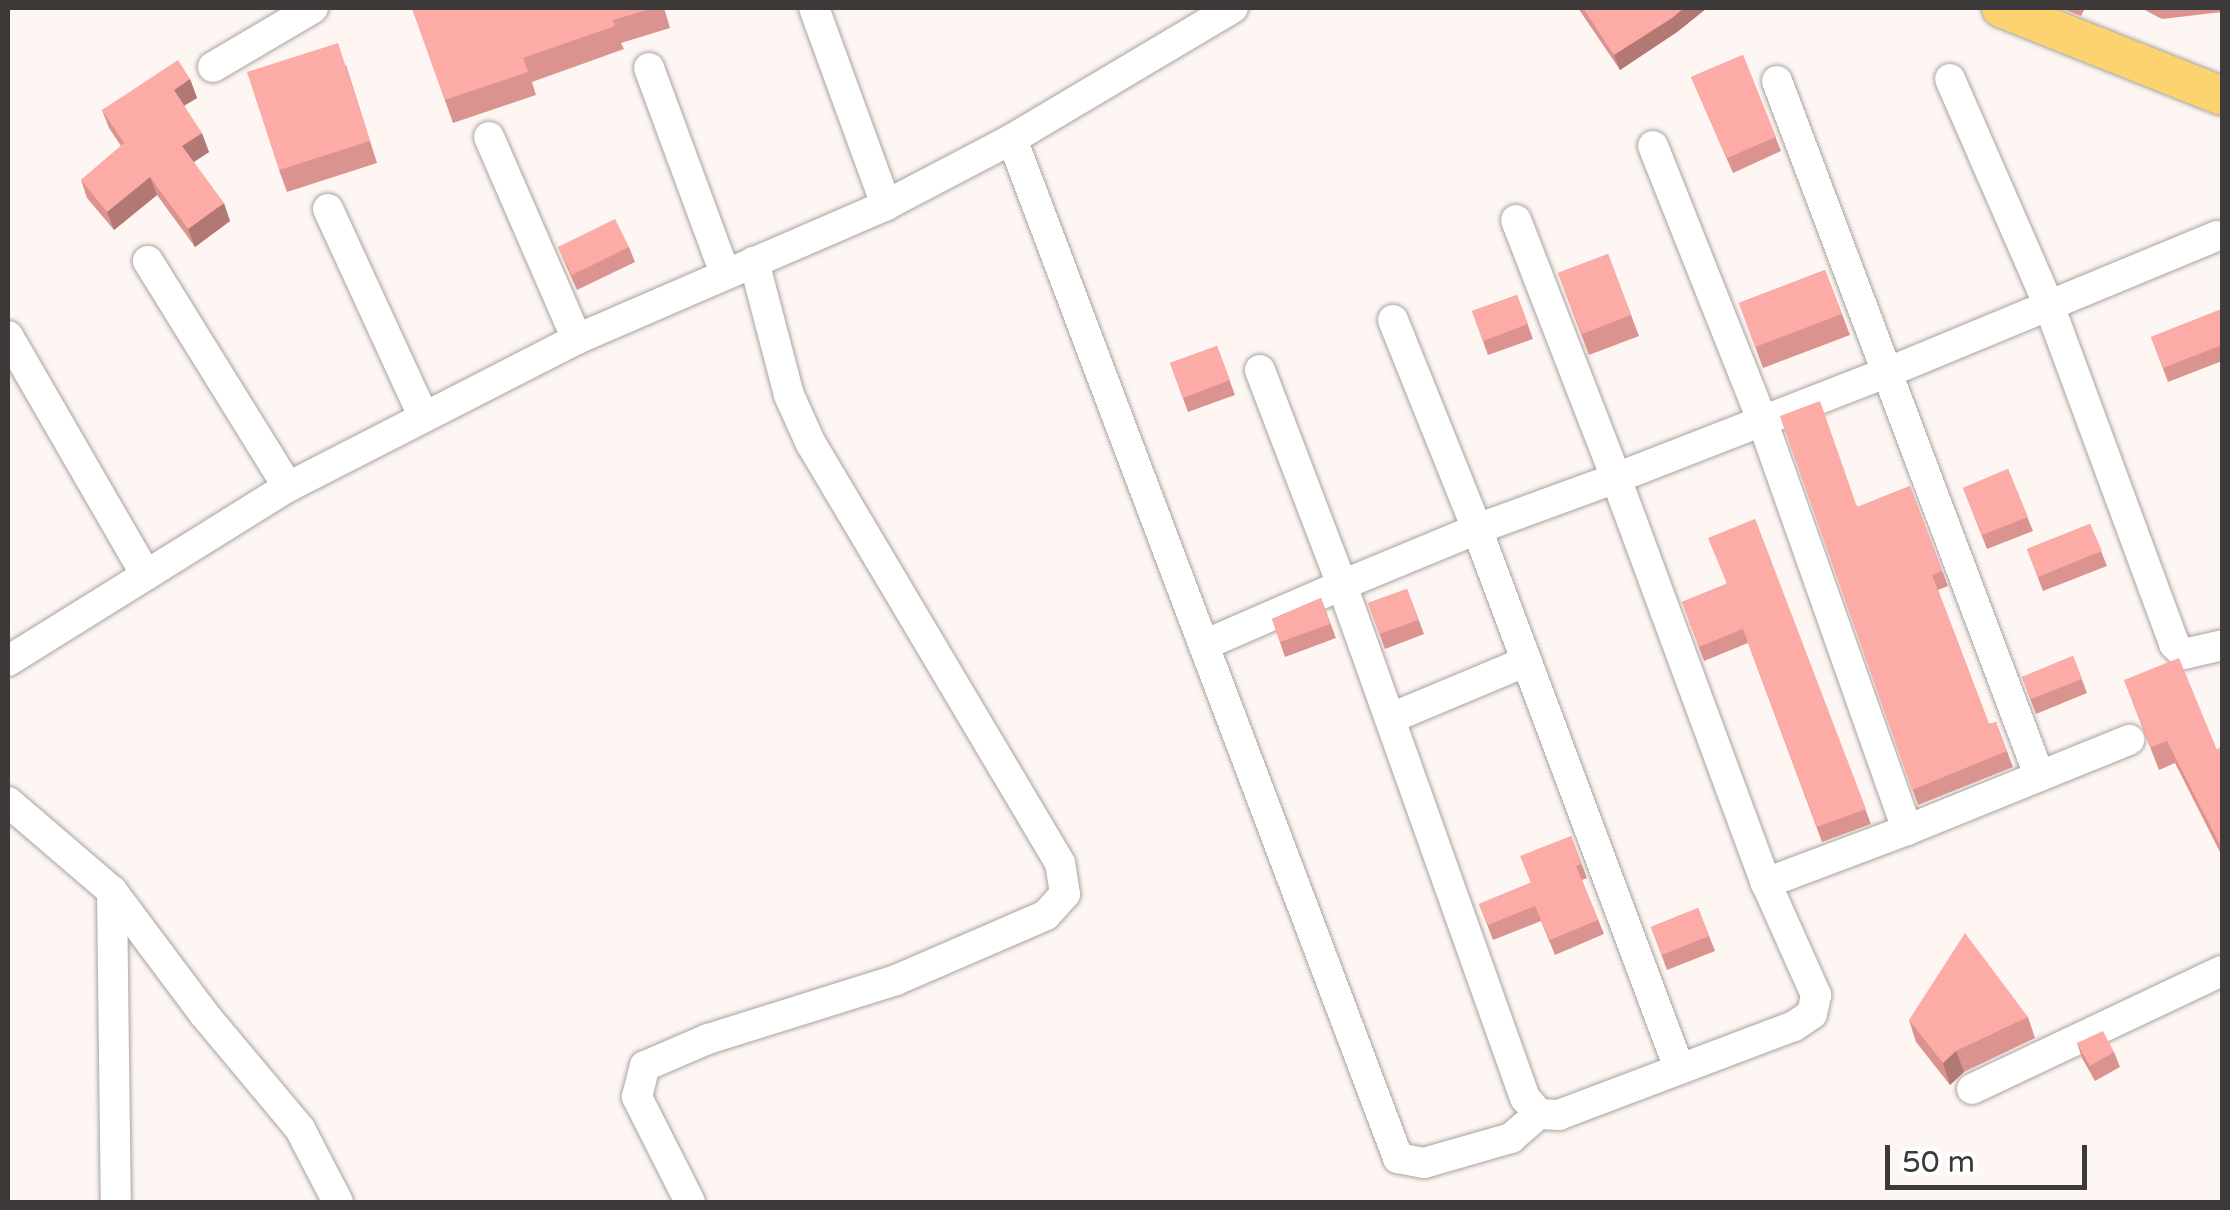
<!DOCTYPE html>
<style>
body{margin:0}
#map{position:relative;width:2230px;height:1210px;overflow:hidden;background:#fdf6f3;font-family:"Varela Round",sans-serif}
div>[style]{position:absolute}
.roads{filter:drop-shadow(0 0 2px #a9a39f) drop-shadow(0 0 2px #a9a39f)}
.minor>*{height:30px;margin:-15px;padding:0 15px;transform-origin:15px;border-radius:15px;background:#fff}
.major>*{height:38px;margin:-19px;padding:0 19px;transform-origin:19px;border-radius:19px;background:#fcd36e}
.wall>*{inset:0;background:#da938f}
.shaded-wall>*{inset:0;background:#b17874}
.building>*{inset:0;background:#fdaba6}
span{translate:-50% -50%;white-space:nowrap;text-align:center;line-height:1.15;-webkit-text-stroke:8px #fff;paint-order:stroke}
.frame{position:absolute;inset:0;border:10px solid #3c3938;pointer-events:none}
.scale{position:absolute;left:1885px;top:1145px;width:202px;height:45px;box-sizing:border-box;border:5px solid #3c3938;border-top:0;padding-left:12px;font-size:30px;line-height:35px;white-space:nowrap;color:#3c3938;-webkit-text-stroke:8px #fff;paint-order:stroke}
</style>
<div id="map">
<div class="roads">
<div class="minor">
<div style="left:814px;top:8px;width:210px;rotate:69.9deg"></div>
<div style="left:213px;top:67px;width:116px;rotate:-30.5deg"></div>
<div style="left:649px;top:68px;width:220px;rotate:69.7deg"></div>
<div style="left:1950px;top:79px;width:250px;rotate:66.4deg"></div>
<div style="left:2050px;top:308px;width:358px;rotate:69.7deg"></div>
<div style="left:2174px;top:644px;width:14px;rotate:45deg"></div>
<div style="left:2184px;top:654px;width:39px;rotate:-13deg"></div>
<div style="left:1777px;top:81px;width:742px;rotate:69.32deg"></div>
<div style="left:489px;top:137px;width:220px;rotate:66.5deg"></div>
<div style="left:1012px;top:139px;width:1090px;rotate:69.25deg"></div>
<div style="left:1398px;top:1158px;width:26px;rotate:11deg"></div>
<div style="left:1424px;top:1163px;width:91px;rotate:-16deg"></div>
<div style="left:1511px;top:1138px;width:37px;rotate:-41deg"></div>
<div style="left:1653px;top:146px;width:295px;rotate:68.3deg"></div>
<div style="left:1762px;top:420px;width:435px;rotate:70.5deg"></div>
<div style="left:1907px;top:830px;width:151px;rotate:159.4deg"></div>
<div style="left:328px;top:209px;width:228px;rotate:65.3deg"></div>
<div style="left:1516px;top:220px;width:277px;rotate:68.8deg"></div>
<div style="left:1616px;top:478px;width:432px;rotate:69.7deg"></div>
<div style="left:1766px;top:883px;width:123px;rotate:65.9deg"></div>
<div style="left:1816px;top:995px;width:19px;rotate:102deg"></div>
<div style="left:1812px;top:1014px;width:22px;rotate:146deg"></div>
<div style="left:1794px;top:1026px;width:251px;rotate:159.3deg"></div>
<div style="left:1559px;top:1115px;width:20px;rotate:-177deg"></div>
<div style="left:1539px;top:1114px;width:21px;rotate:-131deg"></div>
<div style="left:1525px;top:1098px;width:545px;rotate:-109.63deg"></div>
<div style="left:1342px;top:585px;width:146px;rotate:-22.5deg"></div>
<div style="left:1477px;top:529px;width:148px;rotate:-20.1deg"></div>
<div style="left:1616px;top:478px;width:290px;rotate:-21.3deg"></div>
<div style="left:1886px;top:373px;width:358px;rotate:-22.5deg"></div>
<div style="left:1393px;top:320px;width:225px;rotate:68.1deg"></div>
<div style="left:1477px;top:529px;width:576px;rotate:69.46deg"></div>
<div style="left:8px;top:336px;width:276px;rotate:60deg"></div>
<div style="left:288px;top:487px;width:325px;rotate:-27.1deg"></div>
<div style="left:577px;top:339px;width:337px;rotate:-23.4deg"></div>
<div style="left:886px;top:205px;width:142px;rotate:-27.6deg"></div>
<div style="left:1012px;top:139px;width:257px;rotate:-30.7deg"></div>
<div style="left:1204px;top:645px;width:150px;rotate:-23.5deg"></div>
<div style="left:1342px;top:585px;width:230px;rotate:-110.9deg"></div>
<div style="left:8px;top:661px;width:330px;rotate:-31.9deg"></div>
<div style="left:288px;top:487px;width:266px;rotate:-121.8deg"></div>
<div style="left:1391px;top:718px;width:147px;rotate:-22.7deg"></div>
<div style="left:8px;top:802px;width:137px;rotate:40.6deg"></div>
<div style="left:112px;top:891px;width:311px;rotate:89.3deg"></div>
<div style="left:1907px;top:830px;width:240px;rotate:-22.1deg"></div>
<div style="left:112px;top:891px;width:154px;rotate:53.2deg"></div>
<div style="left:204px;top:1014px;width:150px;rotate:50.1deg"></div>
<div style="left:300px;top:1129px;width:82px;rotate:62.5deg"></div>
<div style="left:1972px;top:1089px;width:276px;rotate:-25.3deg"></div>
<div style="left:690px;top:1202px;width:118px;rotate:-116.8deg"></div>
<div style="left:637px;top:1097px;width:32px;rotate:-76deg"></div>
<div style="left:645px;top:1066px;width:69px;rotate:-23.2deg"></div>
<div style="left:708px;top:1039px;width:197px;rotate:-17.4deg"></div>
<div style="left:896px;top:980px;width:163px;rotate:-23.4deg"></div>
<div style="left:1046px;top:915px;width:28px;rotate:-48deg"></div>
<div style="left:1065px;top:894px;width:31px;rotate:-99deg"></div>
<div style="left:1060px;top:863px;width:487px;rotate:-120.7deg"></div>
<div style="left:811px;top:444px;width:54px;rotate:-114.2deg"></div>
<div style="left:789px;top:395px;width:138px;rotate:-104.7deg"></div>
</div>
<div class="major">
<div style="left:2001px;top:8px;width:238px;rotate:21.7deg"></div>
</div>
</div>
<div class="wall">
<div style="clip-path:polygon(412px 8px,664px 8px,670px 28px,621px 43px,624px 49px,532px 82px,536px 95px,453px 123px)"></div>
<div style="clip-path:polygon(1578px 8px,1624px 8px,1625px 9px,1628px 8px,1707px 8px,1677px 32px,1620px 70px)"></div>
<div style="clip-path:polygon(2061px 8px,2085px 8px,2081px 16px)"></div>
<div style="clip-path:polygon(2141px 8px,2222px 8px,2222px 12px,2162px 19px)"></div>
<div style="clip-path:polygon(1743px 55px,1781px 151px,1733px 173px,1691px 77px)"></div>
<div style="clip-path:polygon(346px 65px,377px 163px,287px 192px,279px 170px)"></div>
<div style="clip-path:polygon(190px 79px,197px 98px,184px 106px,209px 152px,194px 162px,230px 221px,195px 247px,157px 195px,114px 230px,87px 198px,81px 180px,121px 146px,109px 128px,102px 110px)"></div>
<div style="clip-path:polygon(558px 247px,629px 247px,635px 262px,577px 290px)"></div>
<div style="clip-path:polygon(1608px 254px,1639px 336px,1589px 355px,1558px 273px)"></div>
<div style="clip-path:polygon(1825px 270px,1850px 335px,1763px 368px,1739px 303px)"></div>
<div style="clip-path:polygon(1517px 295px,1533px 339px,1488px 355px,1472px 311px)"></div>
<div style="clip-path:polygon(2222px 309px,2222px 361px,2168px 382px,2151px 337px)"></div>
<div style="clip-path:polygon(1217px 346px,1235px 395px,1188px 412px,1170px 363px)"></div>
<div style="clip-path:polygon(1780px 416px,1858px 507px,1910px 486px,1948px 586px,1938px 590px,1989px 724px,1996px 722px,2013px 767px,1918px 805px)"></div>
<div style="clip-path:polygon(2008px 469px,2033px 531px,1987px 549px,1963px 488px)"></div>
<div style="clip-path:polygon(1755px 519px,1871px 824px,1822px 842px,1748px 643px,1704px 661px,1682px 602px,1726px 584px)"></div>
<div style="clip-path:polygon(2090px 524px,2107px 566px,2043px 591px,2027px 549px)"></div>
<div style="clip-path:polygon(1407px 589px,1424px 634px,1385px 649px,1368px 603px)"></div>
<div style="clip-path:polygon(1321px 598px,1336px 638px,1285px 657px,1272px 619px)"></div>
<div style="clip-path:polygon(2073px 656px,2087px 693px,2036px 714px,2022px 677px)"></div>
<div style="clip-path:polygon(2124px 680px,2217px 750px,2222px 746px,2222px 856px,2175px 763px,2159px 770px)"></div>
<div style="clip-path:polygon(1571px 836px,1587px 878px,1582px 880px,1604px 934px,1555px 955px,1541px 921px,1493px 940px,1479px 904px,1530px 883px)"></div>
<div style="clip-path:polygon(1698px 908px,1715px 951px,1667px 970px,1651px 927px)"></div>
<div style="clip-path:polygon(2028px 1017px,2035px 1038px,1964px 1072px,1950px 1085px,1916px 1042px,1909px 1020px)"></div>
<div style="clip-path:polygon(2077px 1043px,2114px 1052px,2120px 1067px,2095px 1081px,2082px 1058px)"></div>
</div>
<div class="shaded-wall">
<div style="clip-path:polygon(1684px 8px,1707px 8px,1677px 32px,1620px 70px,1614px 55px)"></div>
<div style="clip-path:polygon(190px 79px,197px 98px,180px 108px,174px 90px)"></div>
<div style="clip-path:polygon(202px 133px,209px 152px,189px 165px,182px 146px)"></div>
<div style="clip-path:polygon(150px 177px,157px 195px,114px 230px,107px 212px)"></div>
<div style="clip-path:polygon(224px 203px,230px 221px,195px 247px,188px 229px)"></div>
<div style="clip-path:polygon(1956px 1051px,1964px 1072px,1950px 1085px,1943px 1063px)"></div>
</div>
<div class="building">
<div style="clip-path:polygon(412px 8px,653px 8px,613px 20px,615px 26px,523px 58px,528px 72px,445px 100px)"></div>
<div style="clip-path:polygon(1583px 8px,1624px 8px,1625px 9px,1628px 8px,1684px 8px,1672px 18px,1614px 55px)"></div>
<div style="clip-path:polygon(338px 43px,370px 141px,279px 170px,247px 72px)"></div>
<div style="clip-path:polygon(1743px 55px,1776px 137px,1727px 158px,1691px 77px)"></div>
<div style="clip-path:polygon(178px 60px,190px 79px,174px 90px,202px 133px,182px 146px,224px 203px,188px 229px,150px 177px,107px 212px,81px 180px,124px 143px,102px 110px)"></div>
<div style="clip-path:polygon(615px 219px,629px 247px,572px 275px,558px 247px)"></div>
<div style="clip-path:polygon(1608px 254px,1631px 315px,1582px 334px,1558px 273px)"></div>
<div style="clip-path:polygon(1825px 270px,1842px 314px,1755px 347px,1739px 303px)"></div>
<div style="clip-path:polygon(1517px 295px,1528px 324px,1483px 341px,1472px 311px)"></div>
<div style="clip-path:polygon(2222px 309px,2222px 345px,2163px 368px,2151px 337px)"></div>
<div style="clip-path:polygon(1217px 346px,1230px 380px,1183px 398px,1170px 363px)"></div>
<div style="clip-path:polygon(1820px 401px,1857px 507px,1910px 486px,1942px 571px,1932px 575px,1989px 724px,1996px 722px,2007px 751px,1912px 790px,1780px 416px)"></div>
<div style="clip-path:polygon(2008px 469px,2028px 517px,1982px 535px,1963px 488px)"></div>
<div style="clip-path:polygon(1755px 519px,1866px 809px,1817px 827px,1743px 629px,1699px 647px,1682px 602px,1727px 584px,1708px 538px)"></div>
<div style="clip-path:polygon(2090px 524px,2102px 551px,2038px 577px,2027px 549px)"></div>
<div style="clip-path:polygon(1407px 589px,1418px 620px,1380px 634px,1368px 603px)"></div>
<div style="clip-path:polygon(1321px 598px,1330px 624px,1280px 642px,1272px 619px)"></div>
<div style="clip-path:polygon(2073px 656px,2082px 679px,2031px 699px,2022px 677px)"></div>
<div style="clip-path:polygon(2179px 658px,2217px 750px,2222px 746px,2222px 849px,2167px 741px,2151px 747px,2124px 680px)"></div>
<div style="clip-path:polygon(1571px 836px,1581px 864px,1576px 866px,1598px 920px,1550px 940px,1535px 906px,1488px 925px,1479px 904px,1531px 883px,1520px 856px)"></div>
<div style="clip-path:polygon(1698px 908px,1709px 936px,1662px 955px,1651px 927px)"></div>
<div style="clip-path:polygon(1965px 933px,2028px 1017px,1956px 1051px,1943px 1063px,1909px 1020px)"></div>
<div style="clip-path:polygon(2103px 1031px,2114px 1052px,2090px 1066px,2077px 1043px)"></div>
</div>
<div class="frame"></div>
<div class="scale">50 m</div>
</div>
